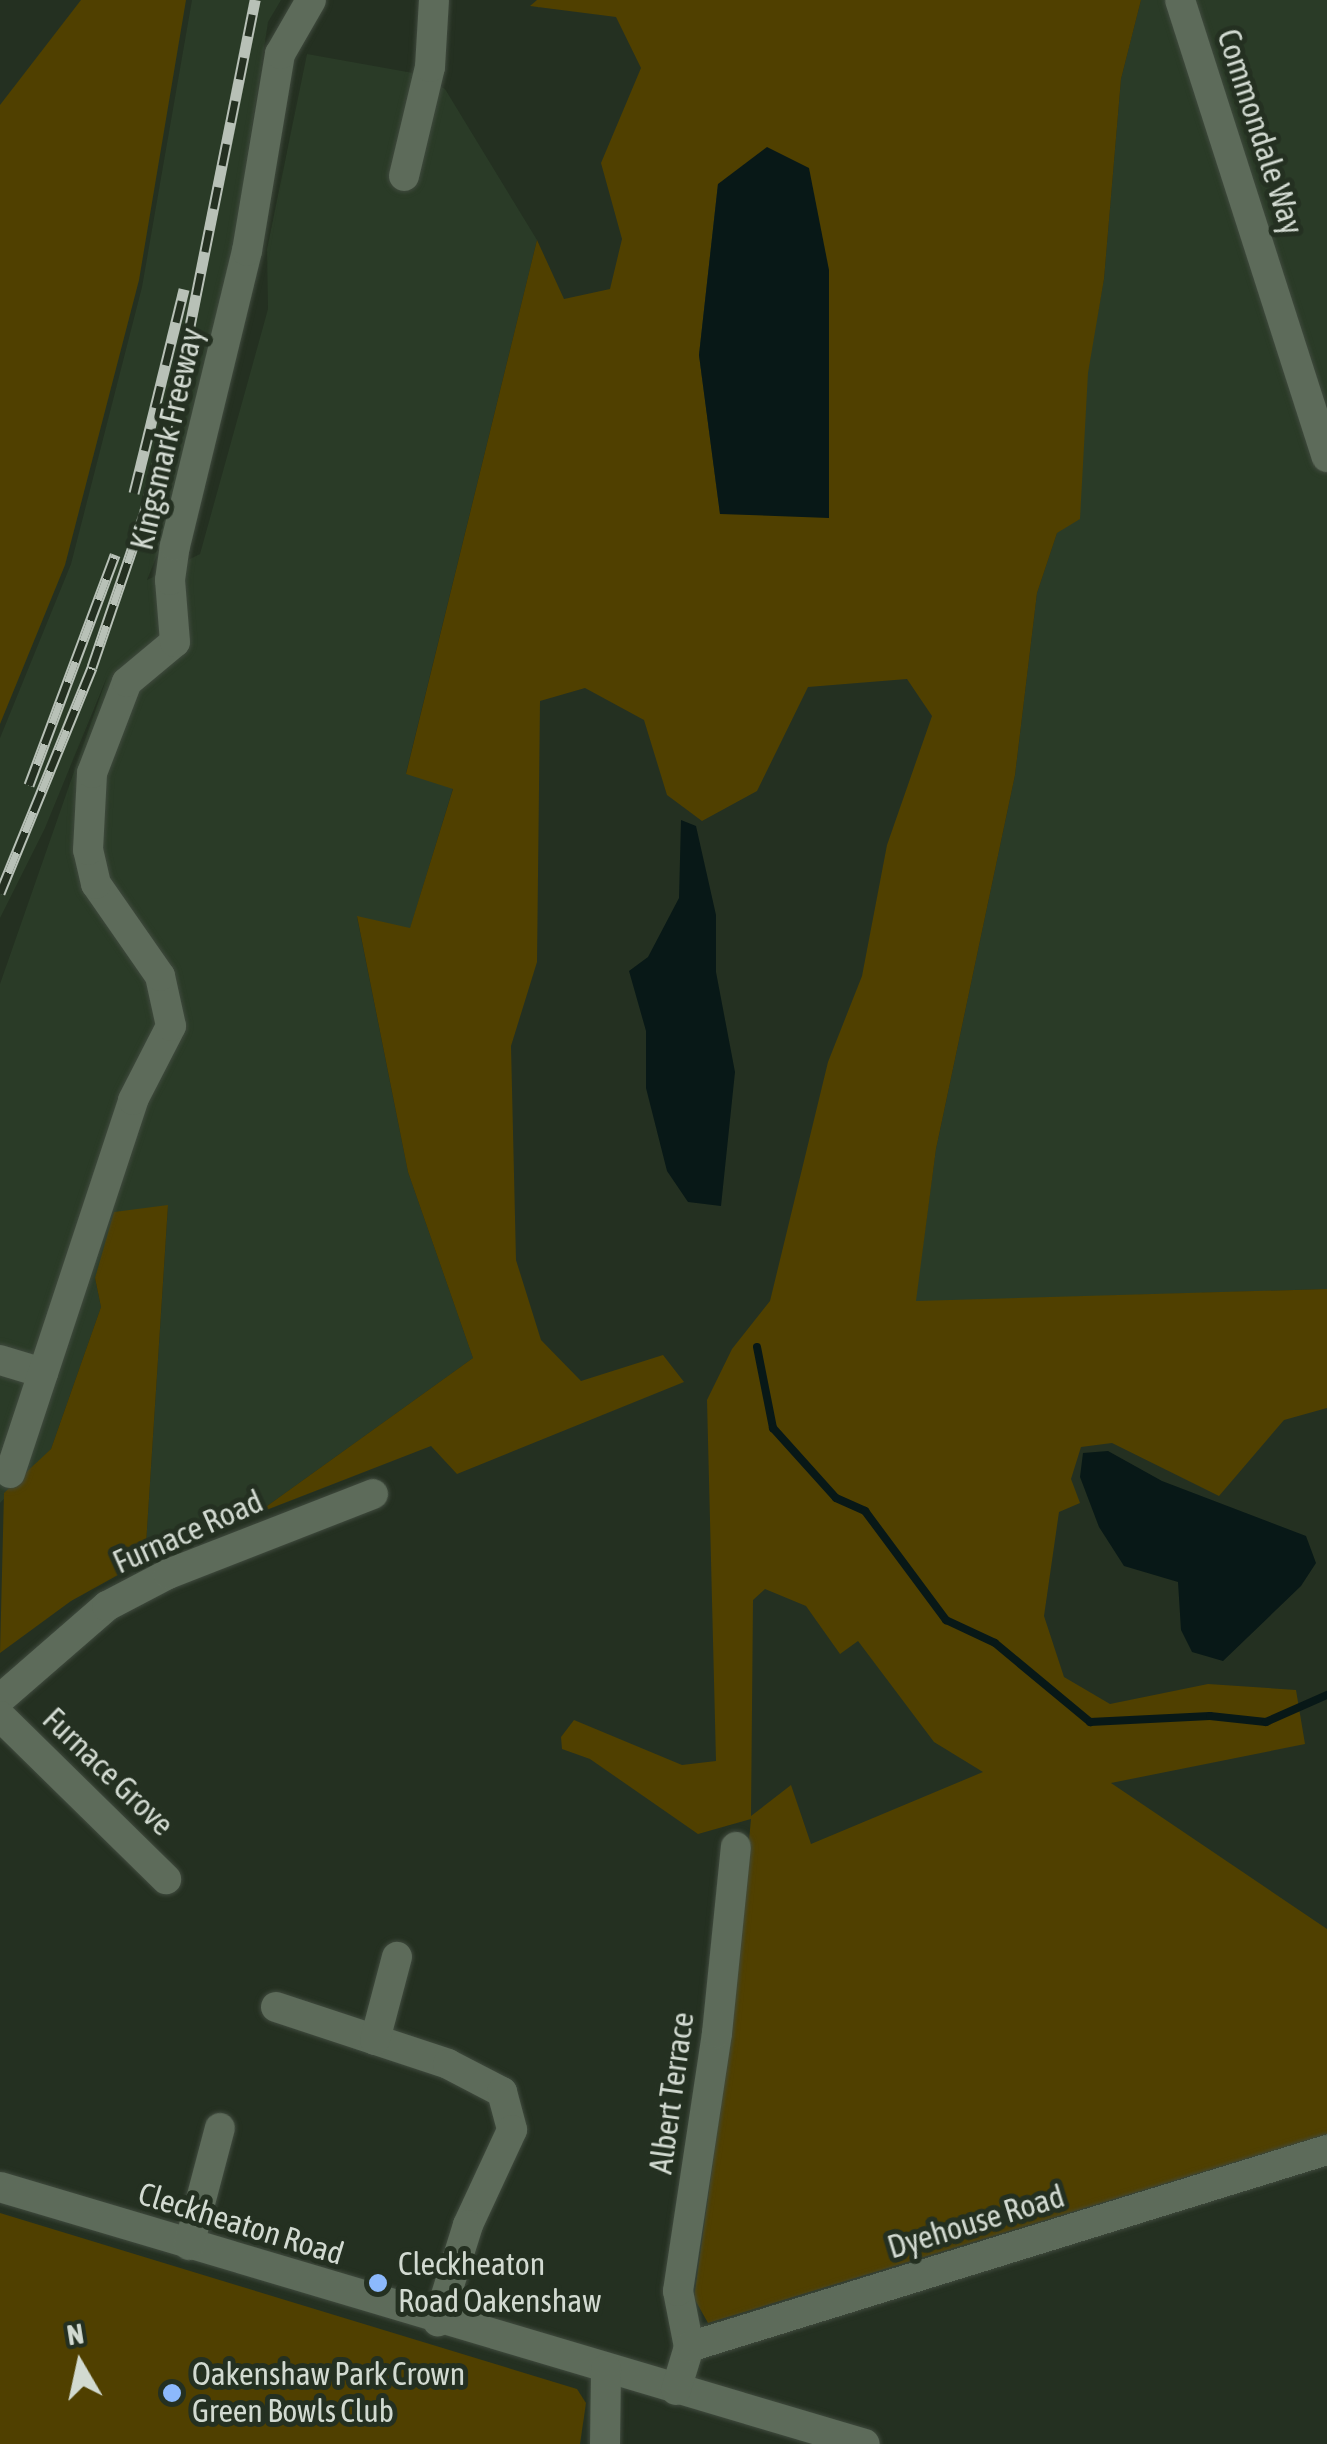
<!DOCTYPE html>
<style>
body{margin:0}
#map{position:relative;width:1327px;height:2444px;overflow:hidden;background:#243021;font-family:"Asap Condensed",sans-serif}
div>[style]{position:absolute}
.built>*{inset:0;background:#2a3b27}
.green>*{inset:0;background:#504000}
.water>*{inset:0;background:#081817}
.stream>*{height:8px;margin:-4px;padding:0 4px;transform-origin:4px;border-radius:4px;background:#081817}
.roads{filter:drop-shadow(0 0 2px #404a3e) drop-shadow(0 0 2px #404a3e)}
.minor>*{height:30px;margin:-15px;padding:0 15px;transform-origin:15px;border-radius:15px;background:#5d6b5a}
.rail>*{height:11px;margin-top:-5.5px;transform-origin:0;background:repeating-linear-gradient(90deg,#243021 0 22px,#b8c1b7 0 44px);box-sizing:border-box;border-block:2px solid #b8c1b7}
.dots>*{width:28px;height:28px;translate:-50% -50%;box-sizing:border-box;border:5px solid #243021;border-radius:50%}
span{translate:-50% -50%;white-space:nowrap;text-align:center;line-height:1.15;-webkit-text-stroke:10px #243021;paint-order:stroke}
.street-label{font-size:32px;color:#d2dad1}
.poi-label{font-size:32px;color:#d2dad1}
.left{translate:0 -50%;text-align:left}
.north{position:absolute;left:30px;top:2314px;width:100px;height:100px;-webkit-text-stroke:8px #243021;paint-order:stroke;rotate:351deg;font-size:28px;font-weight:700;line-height:40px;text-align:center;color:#d2dad1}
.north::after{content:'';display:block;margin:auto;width:35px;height:45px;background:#d2dad1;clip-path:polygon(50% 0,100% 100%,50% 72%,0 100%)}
</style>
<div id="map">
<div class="built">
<div style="clip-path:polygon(192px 0,281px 0,268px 22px,233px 251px,164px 538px,147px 580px,200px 554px,268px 309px,267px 249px,307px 54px,413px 73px,445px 89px,537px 240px,406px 773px,453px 788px,410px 929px,357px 917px,408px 1172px,473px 1358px,256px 1514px,145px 1560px,168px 1206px,95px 1278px,101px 1307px,51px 1449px,0 1503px,0 984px,107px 677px,45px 828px,0 918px,0 738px,71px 564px,142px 287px)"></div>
<div style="clip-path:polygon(1141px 0,1327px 0,1327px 1289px,915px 1302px,936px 1149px,1015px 775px,1037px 593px,1057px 533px,1104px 279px,1121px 79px)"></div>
</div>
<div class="green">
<div style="clip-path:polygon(81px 0,186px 0,139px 280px,65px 565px,0 724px,0 105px)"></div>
<div style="clip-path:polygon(evenodd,537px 0,1141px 0,1121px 79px,1104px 279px,1088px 373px,1080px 519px,1057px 533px,1037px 593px,1015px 775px,936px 1149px,916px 1301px,1327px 1289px,1327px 1408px,1284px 1420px,1219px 1496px,1112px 1443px,1081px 1447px,1071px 1479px,1080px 1503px,1059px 1512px,1044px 1616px,1064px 1677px,1110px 1704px,1208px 1684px,1296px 1690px,1305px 1744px,1111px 1783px,1327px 1929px,1327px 2134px,708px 2323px,694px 2298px,731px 2032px,751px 1819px,698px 1834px,590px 1759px,562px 1749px,561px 1737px,574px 1720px,682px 1765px,716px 1761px,707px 1400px,732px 1349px,770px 1301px,828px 1062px,862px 976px,887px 845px,932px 716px,907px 679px,808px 687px,757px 791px,702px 821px,667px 795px,644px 720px,585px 688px,540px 701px,537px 962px,511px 1046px,516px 1260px,541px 1340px,581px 1381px,663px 1355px,684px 1382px,457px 1474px,431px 1446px,256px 1514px,473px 1358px,408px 1172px,357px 916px,410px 928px,453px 789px,406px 774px,537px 240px,564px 299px,610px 289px,622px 239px,601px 163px,641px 68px,616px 17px,530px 6px,537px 0,718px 184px,720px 514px,699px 355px,718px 184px,537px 0,765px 1589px,806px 1606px,840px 1654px,858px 1641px,934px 1742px,983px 1772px,811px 1844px,791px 1785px,751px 1816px,753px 1600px,765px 1589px)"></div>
<div style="clip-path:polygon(168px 1205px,145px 1560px,71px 1601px,0 1653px,4px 1493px,51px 1449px,101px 1307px,95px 1278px,114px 1212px)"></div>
<div style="clip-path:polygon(0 2213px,577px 2389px,586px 2403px,580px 2444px,0 2444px)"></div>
</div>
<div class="water">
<div style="clip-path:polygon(767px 147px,809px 168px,829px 270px,829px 518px,720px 514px,699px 355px,718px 184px)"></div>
<div style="clip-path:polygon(681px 820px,696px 826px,716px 915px,716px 972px,735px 1072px,721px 1206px,688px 1202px,667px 1171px,646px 1088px,646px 1031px,629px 971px,648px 957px,679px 898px)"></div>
<div style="clip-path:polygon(1108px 1451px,1162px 1481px,1306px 1536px,1316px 1563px,1301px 1586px,1223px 1661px,1192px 1652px,1181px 1630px,1178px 1582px,1124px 1566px,1099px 1527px,1080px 1477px,1083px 1453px)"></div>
</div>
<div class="stream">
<div style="left:757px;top:1347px;width:83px;rotate:78.8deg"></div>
<div style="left:773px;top:1428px;width:94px;rotate:48deg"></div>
<div style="left:836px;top:1498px;width:32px;rotate:24deg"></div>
<div style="left:865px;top:1511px;width:136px;rotate:53.4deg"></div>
<div style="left:946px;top:1620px;width:54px;rotate:25.1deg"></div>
<div style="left:995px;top:1643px;width:124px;rotate:39.7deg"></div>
<div style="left:1090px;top:1722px;width:120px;rotate:-2.9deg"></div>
<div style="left:1210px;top:1716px;width:56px;rotate:6.1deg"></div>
<div style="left:1266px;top:1722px;width:67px;rotate:-23.9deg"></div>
</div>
<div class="roads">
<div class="minor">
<div style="left:1180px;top:0;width:480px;rotate:72.2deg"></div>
<div style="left:404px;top:176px;width:112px;rotate:-76.6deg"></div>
<div style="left:430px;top:67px;width:67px;rotate:-86.6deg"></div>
<div style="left:0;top:1360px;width:45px;rotate:16.8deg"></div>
<div style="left:10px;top:1473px;width:393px;rotate:-71.7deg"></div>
<div style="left:133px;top:1100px;width:83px;rotate:-62.8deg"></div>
<div style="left:171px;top:1026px;width:51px;rotate:-102.4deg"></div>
<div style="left:160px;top:976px;width:112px;rotate:-124.8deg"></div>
<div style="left:96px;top:884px;width:35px;rotate:-103deg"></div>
<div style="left:88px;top:850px;width:77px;rotate:-87deg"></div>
<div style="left:92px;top:773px;width:97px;rotate:-69deg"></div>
<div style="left:127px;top:682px;width:62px;rotate:-39.8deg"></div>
<div style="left:175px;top:642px;width:62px;rotate:-94.6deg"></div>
<div style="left:170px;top:580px;width:34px;rotate:-82deg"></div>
<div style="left:175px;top:546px;width:304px;rotate:-76.3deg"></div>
<div style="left:247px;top:251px;width:200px;rotate:-80.5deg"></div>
<div style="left:280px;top:54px;width:62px;rotate:-60.1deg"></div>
<div style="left:0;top:1699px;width:142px;rotate:-41deg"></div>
<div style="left:107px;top:1606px;width:69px;rotate:-27.7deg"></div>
<div style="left:168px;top:1574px;width:220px;rotate:-21.3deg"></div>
<div style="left:0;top:1716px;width:233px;rotate:44.5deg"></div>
<div style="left:276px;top:2007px;width:181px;rotate:18.3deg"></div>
<div style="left:448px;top:2064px;width:61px;rotate:27.4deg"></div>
<div style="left:502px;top:2092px;width:39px;rotate:75deg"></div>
<div style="left:512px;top:2130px;width:105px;rotate:114.9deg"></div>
<div style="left:468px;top:2225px;width:101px;rotate:107.4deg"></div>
<div style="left:375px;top:2040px;width:86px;rotate:-75.2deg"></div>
<div style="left:0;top:2187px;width:902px;rotate:16.55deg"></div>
<div style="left:189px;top:2245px;width:121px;rotate:-75.2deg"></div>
<div style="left:689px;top:2347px;width:57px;rotate:-101.1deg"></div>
<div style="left:678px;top:2291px;width:261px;rotate:-81.4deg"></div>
<div style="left:717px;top:2033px;width:187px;rotate:-84.2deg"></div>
<div style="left:676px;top:2390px;width:45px;rotate:-73.2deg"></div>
<div style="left:689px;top:2347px;width:668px;rotate:-17.16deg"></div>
<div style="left:605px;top:2444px;width:75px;rotate:-89.2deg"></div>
</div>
</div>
<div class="rail">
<div style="left:134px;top:493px;width:210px;rotate:-76.2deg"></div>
<div style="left:29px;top:785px;width:246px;rotate:-69.5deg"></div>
<div style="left:0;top:893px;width:244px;rotate:-67.8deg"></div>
<div style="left:92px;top:667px;width:165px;rotate:-71.2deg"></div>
<div style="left:145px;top:511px;width:134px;rotate:-75.3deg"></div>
<div style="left:179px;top:381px;width:389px;rotate:-78.7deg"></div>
</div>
<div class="dots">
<div style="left:378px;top:2283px;background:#8cb9fc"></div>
<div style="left:172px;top:2393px;background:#8cb9fc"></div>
</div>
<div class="street-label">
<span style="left:1260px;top:132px;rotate:72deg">Commondale Way</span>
<span style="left:167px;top:439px;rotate:-77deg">Kingsmark Freeway</span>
<span style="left:188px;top:1532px;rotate:-24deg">Furnace Road</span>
<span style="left:108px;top:1772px;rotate:44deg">Furnace Grove</span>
<span style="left:672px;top:2093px;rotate:-82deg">Albert Terrace</span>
<span style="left:976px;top:2222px;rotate:-17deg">Dyehouse Road</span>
<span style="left:241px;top:2224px;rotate:17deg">Cleckheaton Road</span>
</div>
<div class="poi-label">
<span class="left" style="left:398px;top:2283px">Cleckheaton<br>Road Oakenshaw</span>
<span class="left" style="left:192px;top:2393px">Oakenshaw Park Crown<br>Green Bowls Club</span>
</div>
<div class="north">N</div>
</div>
